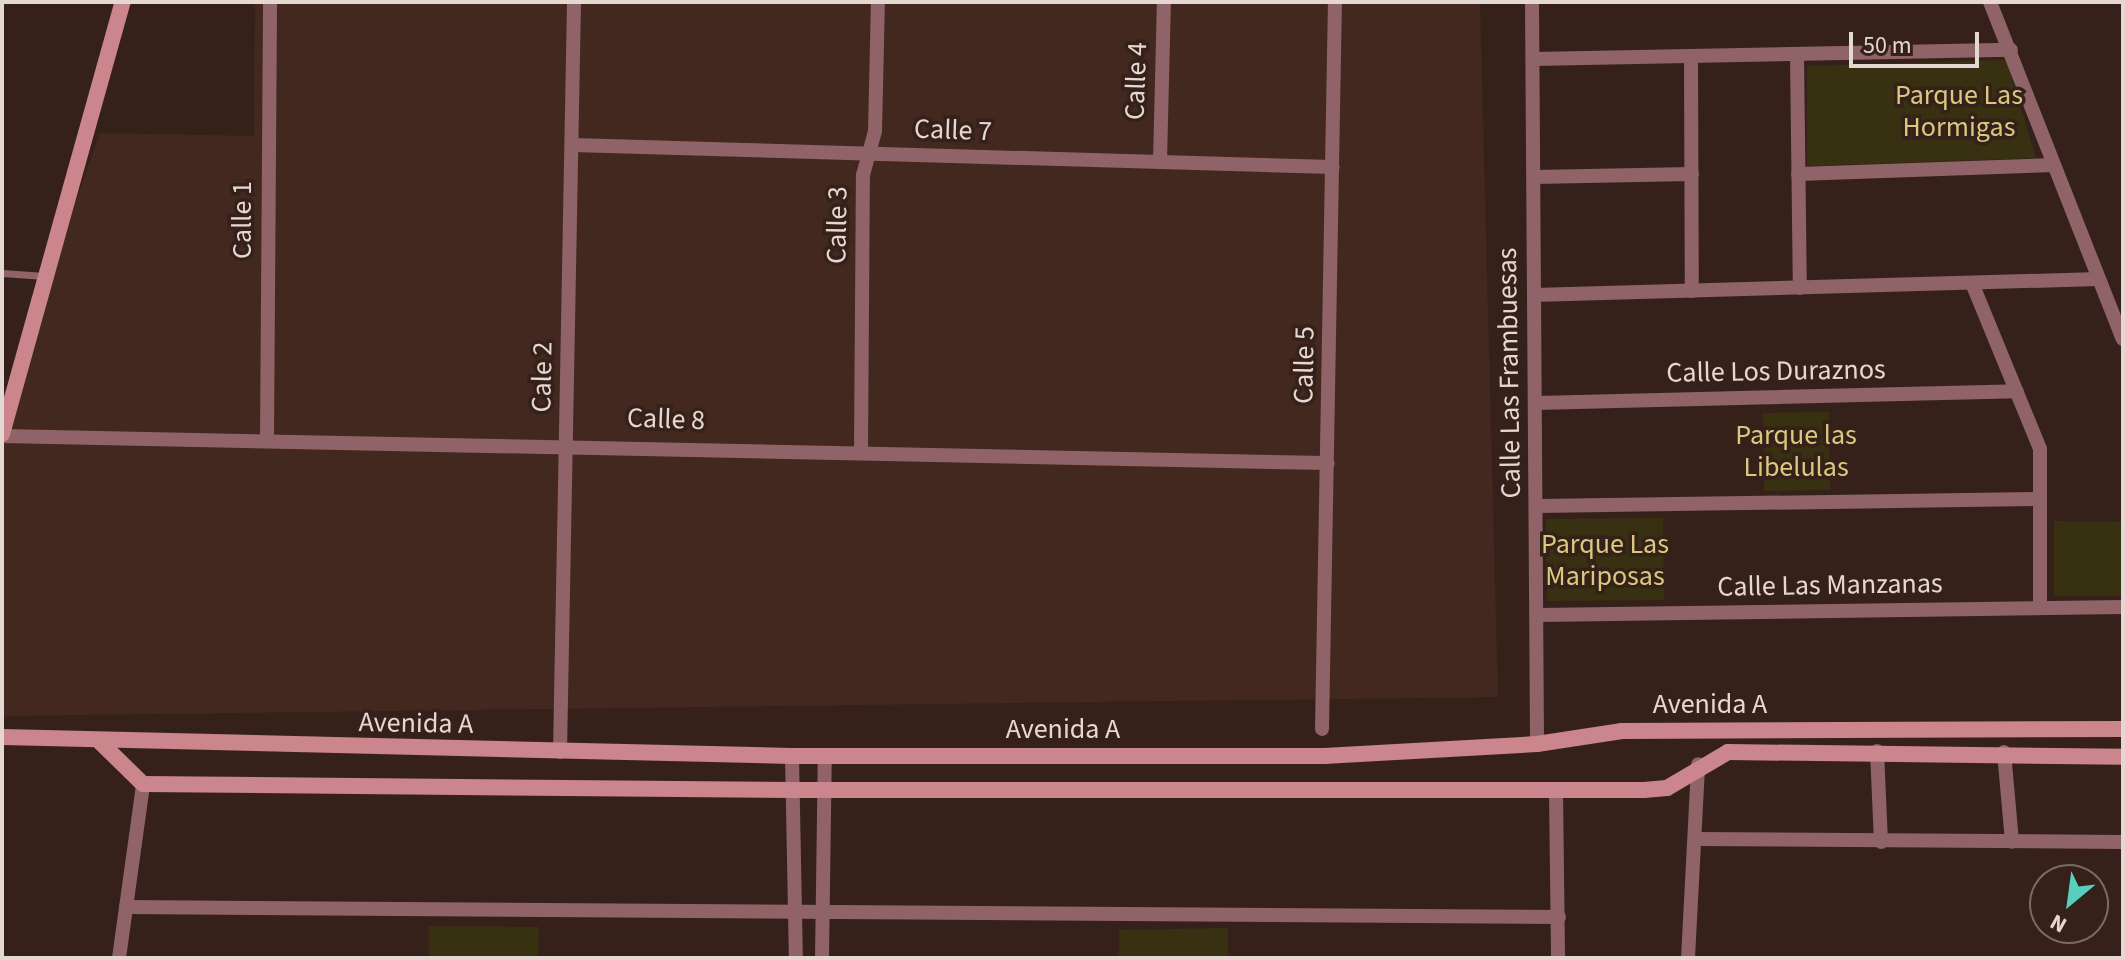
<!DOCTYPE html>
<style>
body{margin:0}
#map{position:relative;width:2125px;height:960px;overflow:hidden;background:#35211a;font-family:"Source Sans 3",sans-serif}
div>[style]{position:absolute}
.built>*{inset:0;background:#42281e}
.green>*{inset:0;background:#373112}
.lane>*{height:7px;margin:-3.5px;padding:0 3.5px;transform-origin:3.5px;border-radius:3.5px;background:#8f6368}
.street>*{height:14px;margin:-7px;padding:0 7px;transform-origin:7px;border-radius:7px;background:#8f6368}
.secondary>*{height:16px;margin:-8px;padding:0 8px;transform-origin:8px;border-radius:8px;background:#ca858d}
span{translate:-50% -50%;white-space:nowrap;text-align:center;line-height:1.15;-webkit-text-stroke:7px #35211a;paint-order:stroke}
.street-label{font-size:28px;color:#e5d7d2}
.park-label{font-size:28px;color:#d9c97f}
.frame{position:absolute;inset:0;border:4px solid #e5d7d2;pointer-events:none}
.north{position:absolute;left:2029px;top:864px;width:80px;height:80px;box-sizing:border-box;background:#35211a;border:2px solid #7b6a64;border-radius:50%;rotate:209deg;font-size:22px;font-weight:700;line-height:32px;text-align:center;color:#e5d7d2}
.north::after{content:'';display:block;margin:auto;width:28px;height:36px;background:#58cebf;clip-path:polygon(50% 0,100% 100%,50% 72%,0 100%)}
.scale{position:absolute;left:1849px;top:32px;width:130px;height:36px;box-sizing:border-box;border:4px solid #e5d7d2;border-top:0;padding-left:10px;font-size:24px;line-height:28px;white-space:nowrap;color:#e5d7d2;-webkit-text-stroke:6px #35211a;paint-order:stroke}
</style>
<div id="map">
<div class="built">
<div style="clip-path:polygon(255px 2px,1480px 2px,1498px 697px,2px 716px,4px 401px,100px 133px,254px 136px)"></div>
</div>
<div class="green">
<div style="clip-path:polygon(2006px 60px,2036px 158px,1807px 166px,1807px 66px)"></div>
<div style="clip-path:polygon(1829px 412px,1830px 490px,1764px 491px,1763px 413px)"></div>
<div style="clip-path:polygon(1663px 518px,1664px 600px,1547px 601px,1546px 519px)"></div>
<div style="clip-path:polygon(2054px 521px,2123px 522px,2123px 596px,2054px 596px)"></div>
<div style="clip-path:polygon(429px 926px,539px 927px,538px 958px,429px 958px)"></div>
<div style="clip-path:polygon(1228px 928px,1228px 958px,1119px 958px,1119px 930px)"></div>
</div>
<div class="lane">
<div style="left:2px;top:273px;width:43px;rotate:4deg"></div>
</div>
<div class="street">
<div style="left:1532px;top:2px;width:742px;rotate:89.61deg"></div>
<div style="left:1990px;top:2px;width:362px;rotate:68.5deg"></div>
<div style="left:1797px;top:55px;width:233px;rotate:89.3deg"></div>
<div style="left:1691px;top:57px;width:234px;rotate:89.8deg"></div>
<div style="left:1533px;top:59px;width:478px;rotate:-1.1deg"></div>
<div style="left:572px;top:145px;width:761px;rotate:1.66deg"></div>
<div style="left:1160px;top:162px;width:160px;rotate:-88.6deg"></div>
<div style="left:1798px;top:174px;width:256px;rotate:-2deg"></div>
<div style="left:1534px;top:177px;width:158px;rotate:-1.1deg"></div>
<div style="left:1972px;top:283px;width:179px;rotate:67.7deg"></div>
<div style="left:2040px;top:449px;width:159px;rotate:90deg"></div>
<div style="left:1534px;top:295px;width:565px;rotate:-1.62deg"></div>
<div style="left:1536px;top:403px;width:481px;rotate:-1.4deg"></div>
<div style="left:2px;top:436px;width:1326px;rotate:1.17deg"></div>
<div style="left:267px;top:439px;width:437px;rotate:-89.6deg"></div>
<div style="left:861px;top:450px;width:275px;rotate:-89.6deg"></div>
<div style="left:863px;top:175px;width:46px;rotate:-74.7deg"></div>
<div style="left:875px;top:131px;width:129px;rotate:-88.7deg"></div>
<div style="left:1537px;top:506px;width:503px;rotate:-0.8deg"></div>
<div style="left:1538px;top:615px;width:585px;rotate:-0.78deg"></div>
<div style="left:1322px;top:729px;width:727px;rotate:-88.98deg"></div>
<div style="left:1877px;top:751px;width:91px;rotate:87.5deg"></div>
<div style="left:560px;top:752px;width:750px;rotate:-88.93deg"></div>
<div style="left:2004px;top:752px;width:90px;rotate:84.9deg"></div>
<div style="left:792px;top:756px;width:202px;rotate:88.9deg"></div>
<div style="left:1556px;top:791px;width:167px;rotate:89.3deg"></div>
<div style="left:1696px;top:839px;width:427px;rotate:0.4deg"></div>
<div style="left:126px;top:907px;width:1433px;rotate:0.4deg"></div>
<div style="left:119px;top:958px;width:176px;rotate:-82.1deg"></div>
<div style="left:822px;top:958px;width:203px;rotate:-89.2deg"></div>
<div style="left:1688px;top:958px;width:194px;rotate:-87deg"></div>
</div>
<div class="secondary">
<div style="left:2px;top:434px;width:449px;rotate:-74.4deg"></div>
<div style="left:2px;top:737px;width:790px;rotate:1.38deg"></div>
<div style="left:792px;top:756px;width:532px"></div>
<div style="left:1324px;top:756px;width:213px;rotate:-3.2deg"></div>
<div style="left:1537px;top:744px;width:86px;rotate:-8.7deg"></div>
<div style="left:1622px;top:731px;width:501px;rotate:-0.23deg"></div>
<div style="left:100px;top:742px;width:60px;rotate:44.3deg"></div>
<div style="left:143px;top:784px;width:651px;rotate:0.53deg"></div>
<div style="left:794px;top:790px;width:850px"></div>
<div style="left:1644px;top:790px;width:23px;rotate:-5deg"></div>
<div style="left:1667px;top:788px;width:71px;rotate:-30.5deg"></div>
<div style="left:1728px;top:752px;width:395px;rotate:0.7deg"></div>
</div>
<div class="street-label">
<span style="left:1136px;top:81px;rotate:-88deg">Calle 4</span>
<span style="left:953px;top:130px;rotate:2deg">Calle 7</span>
<span style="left:242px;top:220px;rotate:-90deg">Calle 1</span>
<span style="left:837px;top:225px;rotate:-89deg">Calle 3</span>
<span style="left:1304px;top:365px;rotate:-89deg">Calle 5</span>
<span style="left:1776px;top:371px;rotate:-1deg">Calle Los Duraznos</span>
<span style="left:1509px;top:373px;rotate:-91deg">Calle Las Frambuesas</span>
<span style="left:542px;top:377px;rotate:-89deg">Cale 2</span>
<span style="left:666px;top:419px;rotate:2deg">Calle 8</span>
<span style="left:1830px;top:585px;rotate:-1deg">Calle Las Manzanas</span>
<span style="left:1710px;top:704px">Avenida A</span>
<span style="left:416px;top:723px;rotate:1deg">Avenida A</span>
<span style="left:1063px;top:729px">Avenida A</span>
</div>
<div class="park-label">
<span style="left:1959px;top:111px">Parque Las<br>Hormigas</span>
<span style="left:1796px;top:451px">Parque las<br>Libelulas</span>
<span style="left:1605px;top:560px">Parque Las<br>Mariposas</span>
</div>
<div class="frame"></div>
<div class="north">N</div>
<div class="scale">50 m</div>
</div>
